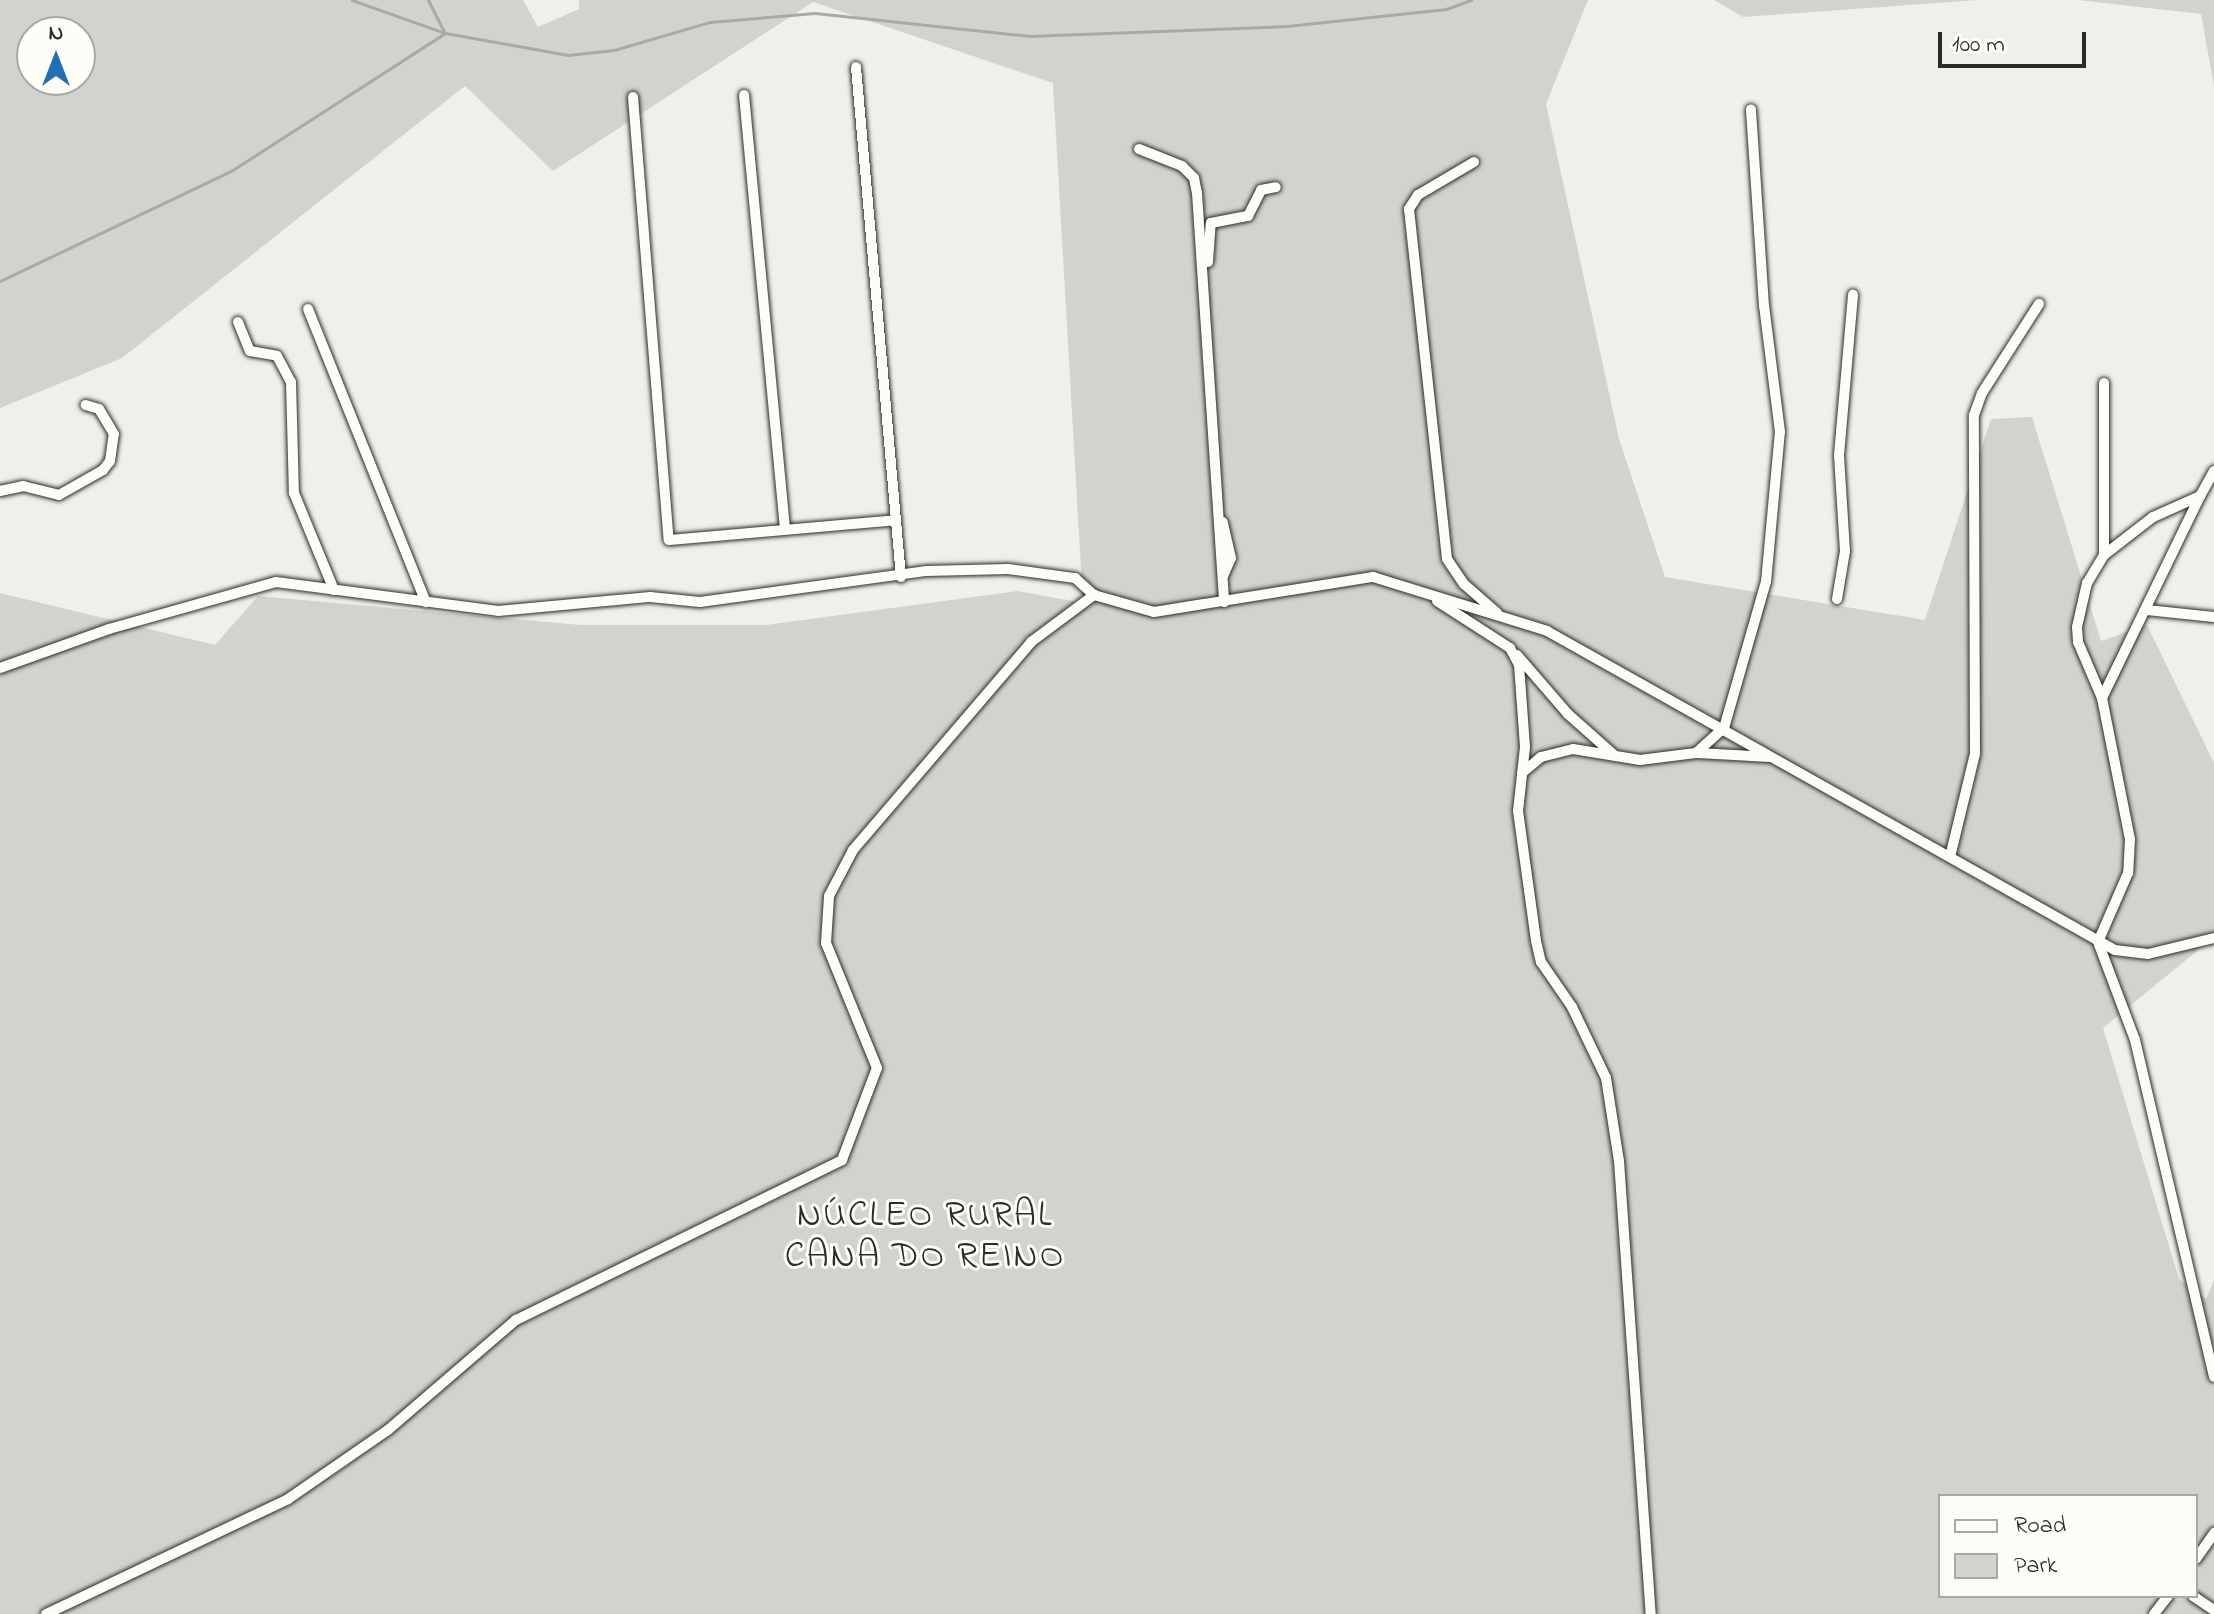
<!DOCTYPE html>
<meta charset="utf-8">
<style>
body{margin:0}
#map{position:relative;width:2214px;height:1614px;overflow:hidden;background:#f0efeb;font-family:"Indie Flower",sans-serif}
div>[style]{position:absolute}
.green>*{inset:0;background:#d3d2cf}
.stream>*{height:3px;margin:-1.5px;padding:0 1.5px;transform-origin:1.5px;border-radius:1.5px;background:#aaa9a7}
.roads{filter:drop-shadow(0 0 2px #2b2b2b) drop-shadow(0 0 2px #2b2b2b)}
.street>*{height:10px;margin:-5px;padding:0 5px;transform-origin:5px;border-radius:5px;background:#fdfcf7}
span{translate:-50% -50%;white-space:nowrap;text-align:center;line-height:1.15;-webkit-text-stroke:6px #fdfcf7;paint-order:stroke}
.neighbourhood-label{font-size:36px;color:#2b2b2b;letter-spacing:2px}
.legend{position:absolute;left:1938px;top:1494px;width:260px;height:104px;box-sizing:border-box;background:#fdfcf7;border:2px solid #a9a8a5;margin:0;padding:10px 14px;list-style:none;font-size:24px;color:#2b2b2b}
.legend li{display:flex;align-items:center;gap:16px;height:40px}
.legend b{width:40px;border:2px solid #a9a8a5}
.north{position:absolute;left:16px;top:16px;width:80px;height:80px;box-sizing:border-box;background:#fdfcf7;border:2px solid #a9a8a5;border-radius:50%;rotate:0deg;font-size:22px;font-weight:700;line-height:32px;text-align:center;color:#2b2b2b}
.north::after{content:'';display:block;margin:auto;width:28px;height:36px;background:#1f6fb2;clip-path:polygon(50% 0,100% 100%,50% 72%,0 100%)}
.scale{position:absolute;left:1938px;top:32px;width:148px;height:36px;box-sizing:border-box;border:4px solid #2b2b2b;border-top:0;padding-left:10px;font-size:24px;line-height:28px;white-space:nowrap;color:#2b2b2b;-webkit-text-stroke:6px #fdfcf7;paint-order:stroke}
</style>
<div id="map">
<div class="green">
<div style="clip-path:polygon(evenodd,0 0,523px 0,538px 27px,579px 9px,579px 0,1588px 0,1546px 104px,1619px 439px,1665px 577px,1925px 620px,1991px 419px,2032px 417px,2101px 641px,2147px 625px,2214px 763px,2214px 937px,2103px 1028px,2179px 1279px,2206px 1299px,2214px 1280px,2214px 1614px,0 1614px,0 593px,215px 645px,258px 596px,581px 625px,766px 625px,1018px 591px,1083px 603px,1053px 83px,813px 2px,553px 171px,465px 86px,122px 358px,0 408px,0 0,32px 32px,80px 32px,80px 80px,32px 80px,32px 32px,0 0,1940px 1496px,2196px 1496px,2196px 1596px,1940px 1596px,1940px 1496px)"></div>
<div style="clip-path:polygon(1714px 0,1979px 0,1743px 17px)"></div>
<div style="clip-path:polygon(2078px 0,2214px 0,2214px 86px,2201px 14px)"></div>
</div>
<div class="stream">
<div style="left:352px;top:0;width:99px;rotate:19.5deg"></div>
<div style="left:428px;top:0;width:37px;rotate:63deg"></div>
<div style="left:0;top:281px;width:256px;rotate:-25.5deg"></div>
<div style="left:231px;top:171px;width:255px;rotate:-32.8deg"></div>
<div style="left:445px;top:33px;width:125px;rotate:10.1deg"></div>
<div style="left:568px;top:55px;width:46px;rotate:-6.2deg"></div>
<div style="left:614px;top:50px;width:100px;rotate:-16.3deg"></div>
<div style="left:710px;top:22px;width:105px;rotate:-4.9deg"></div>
<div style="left:815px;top:13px;width:215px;rotate:6.1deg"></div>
<div style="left:1029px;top:36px;width:258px;rotate:-2.2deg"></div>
<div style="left:1287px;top:26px;width:160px;rotate:-6.1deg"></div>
<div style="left:1446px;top:9px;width:27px;rotate:-20deg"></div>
</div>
<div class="roads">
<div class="street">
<div style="left:856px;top:67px;width:512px;rotate:84.96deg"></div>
<div style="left:744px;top:95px;width:436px;rotate:84.6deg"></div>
<div style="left:633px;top:97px;width:444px;rotate:85.4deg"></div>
<div style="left:669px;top:540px;width:228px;rotate:-5deg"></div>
<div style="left:1139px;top:149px;width:46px;rotate:21.6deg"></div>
<div style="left:1182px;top:166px;width:17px;rotate:45deg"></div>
<div style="left:1194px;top:178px;width:15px;rotate:79deg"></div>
<div style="left:1197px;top:193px;width:410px;rotate:86.2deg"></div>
<div style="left:1474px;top:162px;width:65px;rotate:149.5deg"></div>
<div style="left:1418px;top:195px;width:17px;rotate:123deg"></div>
<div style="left:1409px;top:209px;width:352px;rotate:83.8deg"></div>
<div style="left:1447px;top:559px;width:30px;rotate:56deg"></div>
<div style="left:1464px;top:584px;width:44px;rotate:41.3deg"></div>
<div style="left:1208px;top:262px;width:39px;rotate:-86deg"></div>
<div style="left:1211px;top:223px;width:38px;rotate:-11deg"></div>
<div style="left:1248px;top:216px;width:29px;rotate:-63deg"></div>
<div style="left:1261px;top:190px;width:15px;rotate:-11deg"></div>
<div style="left:308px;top:309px;width:316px;rotate:68.1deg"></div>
<div style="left:238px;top:322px;width:31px;rotate:68deg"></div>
<div style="left:250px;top:351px;width:27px;rotate:10deg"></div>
<div style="left:277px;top:356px;width:30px;rotate:62deg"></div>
<div style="left:291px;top:382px;width:111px;rotate:88.5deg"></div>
<div style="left:294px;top:493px;width:105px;rotate:67.6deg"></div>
<div style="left:2104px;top:383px;width:172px;rotate:90deg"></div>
<div style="left:2214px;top:471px;width:29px;rotate:119deg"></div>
<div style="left:2200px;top:496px;width:51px;rotate:155.9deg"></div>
<div style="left:2153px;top:517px;width:62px;rotate:142.2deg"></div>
<div style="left:2104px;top:555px;width:33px;rotate:121deg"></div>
<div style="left:2087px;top:583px;width:45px;rotate:102.8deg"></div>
<div style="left:2077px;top:627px;width:15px;rotate:86deg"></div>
<div style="left:2078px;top:642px;width:61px;rotate:66.8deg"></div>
<div style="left:2102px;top:698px;width:144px;rotate:78.8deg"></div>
<div style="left:2130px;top:839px;width:34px;rotate:93deg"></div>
<div style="left:2128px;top:873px;width:75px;rotate:113.5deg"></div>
<div style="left:2098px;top:942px;width:105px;rotate:69.3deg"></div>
<div style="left:2135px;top:1040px;width:346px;rotate:76.8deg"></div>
<div style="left:0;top:491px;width:24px;rotate:-12deg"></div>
<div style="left:23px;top:486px;width:37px;rotate:14deg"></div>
<div style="left:59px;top:495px;width:51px;rotate:-29.6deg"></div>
<div style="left:103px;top:470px;width:11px;rotate:-52deg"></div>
<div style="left:110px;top:461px;width:27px;rotate:-82deg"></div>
<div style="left:114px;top:434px;width:29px;rotate:-121deg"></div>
<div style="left:99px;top:409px;width:14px;rotate:-163deg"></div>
<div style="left:1223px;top:576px;width:20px;rotate:-66deg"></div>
<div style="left:1231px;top:558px;width:37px;rotate:-103deg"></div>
<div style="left:1837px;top:599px;width:49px;rotate:-80.5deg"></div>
<div style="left:1845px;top:551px;width:96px;rotate:-93.6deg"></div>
<div style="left:1839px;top:455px;width:161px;rotate:-85deg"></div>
<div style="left:1437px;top:601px;width:87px;rotate:32.8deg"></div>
<div style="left:1510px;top:648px;width:19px;rotate:62deg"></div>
<div style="left:1519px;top:665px;width:82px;rotate:85.8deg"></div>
<div style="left:1525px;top:747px;width:64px;rotate:96.2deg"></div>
<div style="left:1518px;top:811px;width:131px;rotate:82.1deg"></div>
<div style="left:1536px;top:941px;width:22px;rotate:77deg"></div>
<div style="left:1541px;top:962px;width:55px;rotate:55.4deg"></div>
<div style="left:1572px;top:1007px;width:79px;rotate:64.4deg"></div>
<div style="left:1606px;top:1078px;width:84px;rotate:81.1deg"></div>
<div style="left:1619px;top:1161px;width:454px;rotate:86deg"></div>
<div style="left:2147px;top:610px;width:67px;rotate:6deg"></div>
<div style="left:1517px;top:655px;width:78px;rotate:49.2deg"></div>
<div style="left:1568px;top:714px;width:62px;rotate:41.7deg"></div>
<div style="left:0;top:668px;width:116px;rotate:-19.7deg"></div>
<div style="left:109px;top:629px;width:173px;rotate:-15.7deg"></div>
<div style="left:276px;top:582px;width:224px;rotate:7.4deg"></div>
<div style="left:498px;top:611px;width:153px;rotate:-5.3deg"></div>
<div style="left:650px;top:597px;width:50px;rotate:5.7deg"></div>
<div style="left:700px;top:602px;width:229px;rotate:-7.8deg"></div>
<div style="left:927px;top:571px;width:81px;rotate:-1.4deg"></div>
<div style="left:1008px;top:569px;width:68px;rotate:7.7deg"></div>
<div style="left:1075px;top:578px;width:25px;rotate:42deg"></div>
<div style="left:1094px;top:595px;width:62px;rotate:15.8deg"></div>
<div style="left:1154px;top:612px;width:222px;rotate:-9.1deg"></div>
<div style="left:1373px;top:577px;width:182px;rotate:17.2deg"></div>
<div style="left:1547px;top:631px;width:651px;rotate:29.32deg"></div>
<div style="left:2115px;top:950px;width:33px;rotate:7deg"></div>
<div style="left:2148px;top:954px;width:68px;rotate:-13.6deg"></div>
<div style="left:2102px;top:698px;width:225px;rotate:-64.1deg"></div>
<div style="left:1698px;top:753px;width:72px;rotate:3.2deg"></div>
<div style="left:1522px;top:773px;width:25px;rotate:-40deg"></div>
<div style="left:1541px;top:757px;width:33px;rotate:-14deg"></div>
<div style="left:1573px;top:749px;width:68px;rotate:9.3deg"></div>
<div style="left:1640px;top:760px;width:56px;rotate:-7.1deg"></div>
<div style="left:1696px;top:753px;width:38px;rotate:-42deg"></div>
<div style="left:1724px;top:728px;width:152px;rotate:-74deg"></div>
<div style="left:1766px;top:582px;width:151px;rotate:-84.7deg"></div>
<div style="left:1780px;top:432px;width:127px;rotate:-97.2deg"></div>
<div style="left:1764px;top:306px;width:197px;rotate:-93.8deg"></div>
<div style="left:1950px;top:857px;width:106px;rotate:-76.4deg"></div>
<div style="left:1975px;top:754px;width:339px;rotate:-90.2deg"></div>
<div style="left:1974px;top:415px;width:23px;rotate:-70deg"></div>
<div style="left:1982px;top:393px;width:106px;rotate:-57.4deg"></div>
<div style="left:2196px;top:1559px;width:32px;rotate:-55deg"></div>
<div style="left:2193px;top:1596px;width:25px;rotate:34deg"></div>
<div style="left:46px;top:1614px;width:268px;rotate:-25.4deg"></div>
<div style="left:288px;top:1499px;width:121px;rotate:-34.6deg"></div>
<div style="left:388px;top:1430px;width:169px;rotate:-40.7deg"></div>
<div style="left:516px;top:1320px;width:363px;rotate:-26.1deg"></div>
<div style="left:842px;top:1160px;width:98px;rotate:-69.2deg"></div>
<div style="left:877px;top:1068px;width:135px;rotate:-112.2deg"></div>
<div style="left:826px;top:943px;width:47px;rotate:-86.3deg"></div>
<div style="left:829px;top:896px;width:52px;rotate:-62.4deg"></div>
<div style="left:853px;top:850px;width:274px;rotate:-49.4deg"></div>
<div style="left:1031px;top:642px;width:79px;rotate:-36.7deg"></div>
<div style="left:2154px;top:1614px;width:23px;rotate:-52deg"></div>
</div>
</div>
<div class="neighbourhood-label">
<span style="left:925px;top:1237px">NÚCLEO RURAL<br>CANA DO REINO</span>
</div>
<ul class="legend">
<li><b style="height:10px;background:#fdfcf7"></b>Road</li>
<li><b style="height:22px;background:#d3d2cf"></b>Park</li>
</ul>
<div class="north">N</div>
<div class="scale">100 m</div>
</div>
